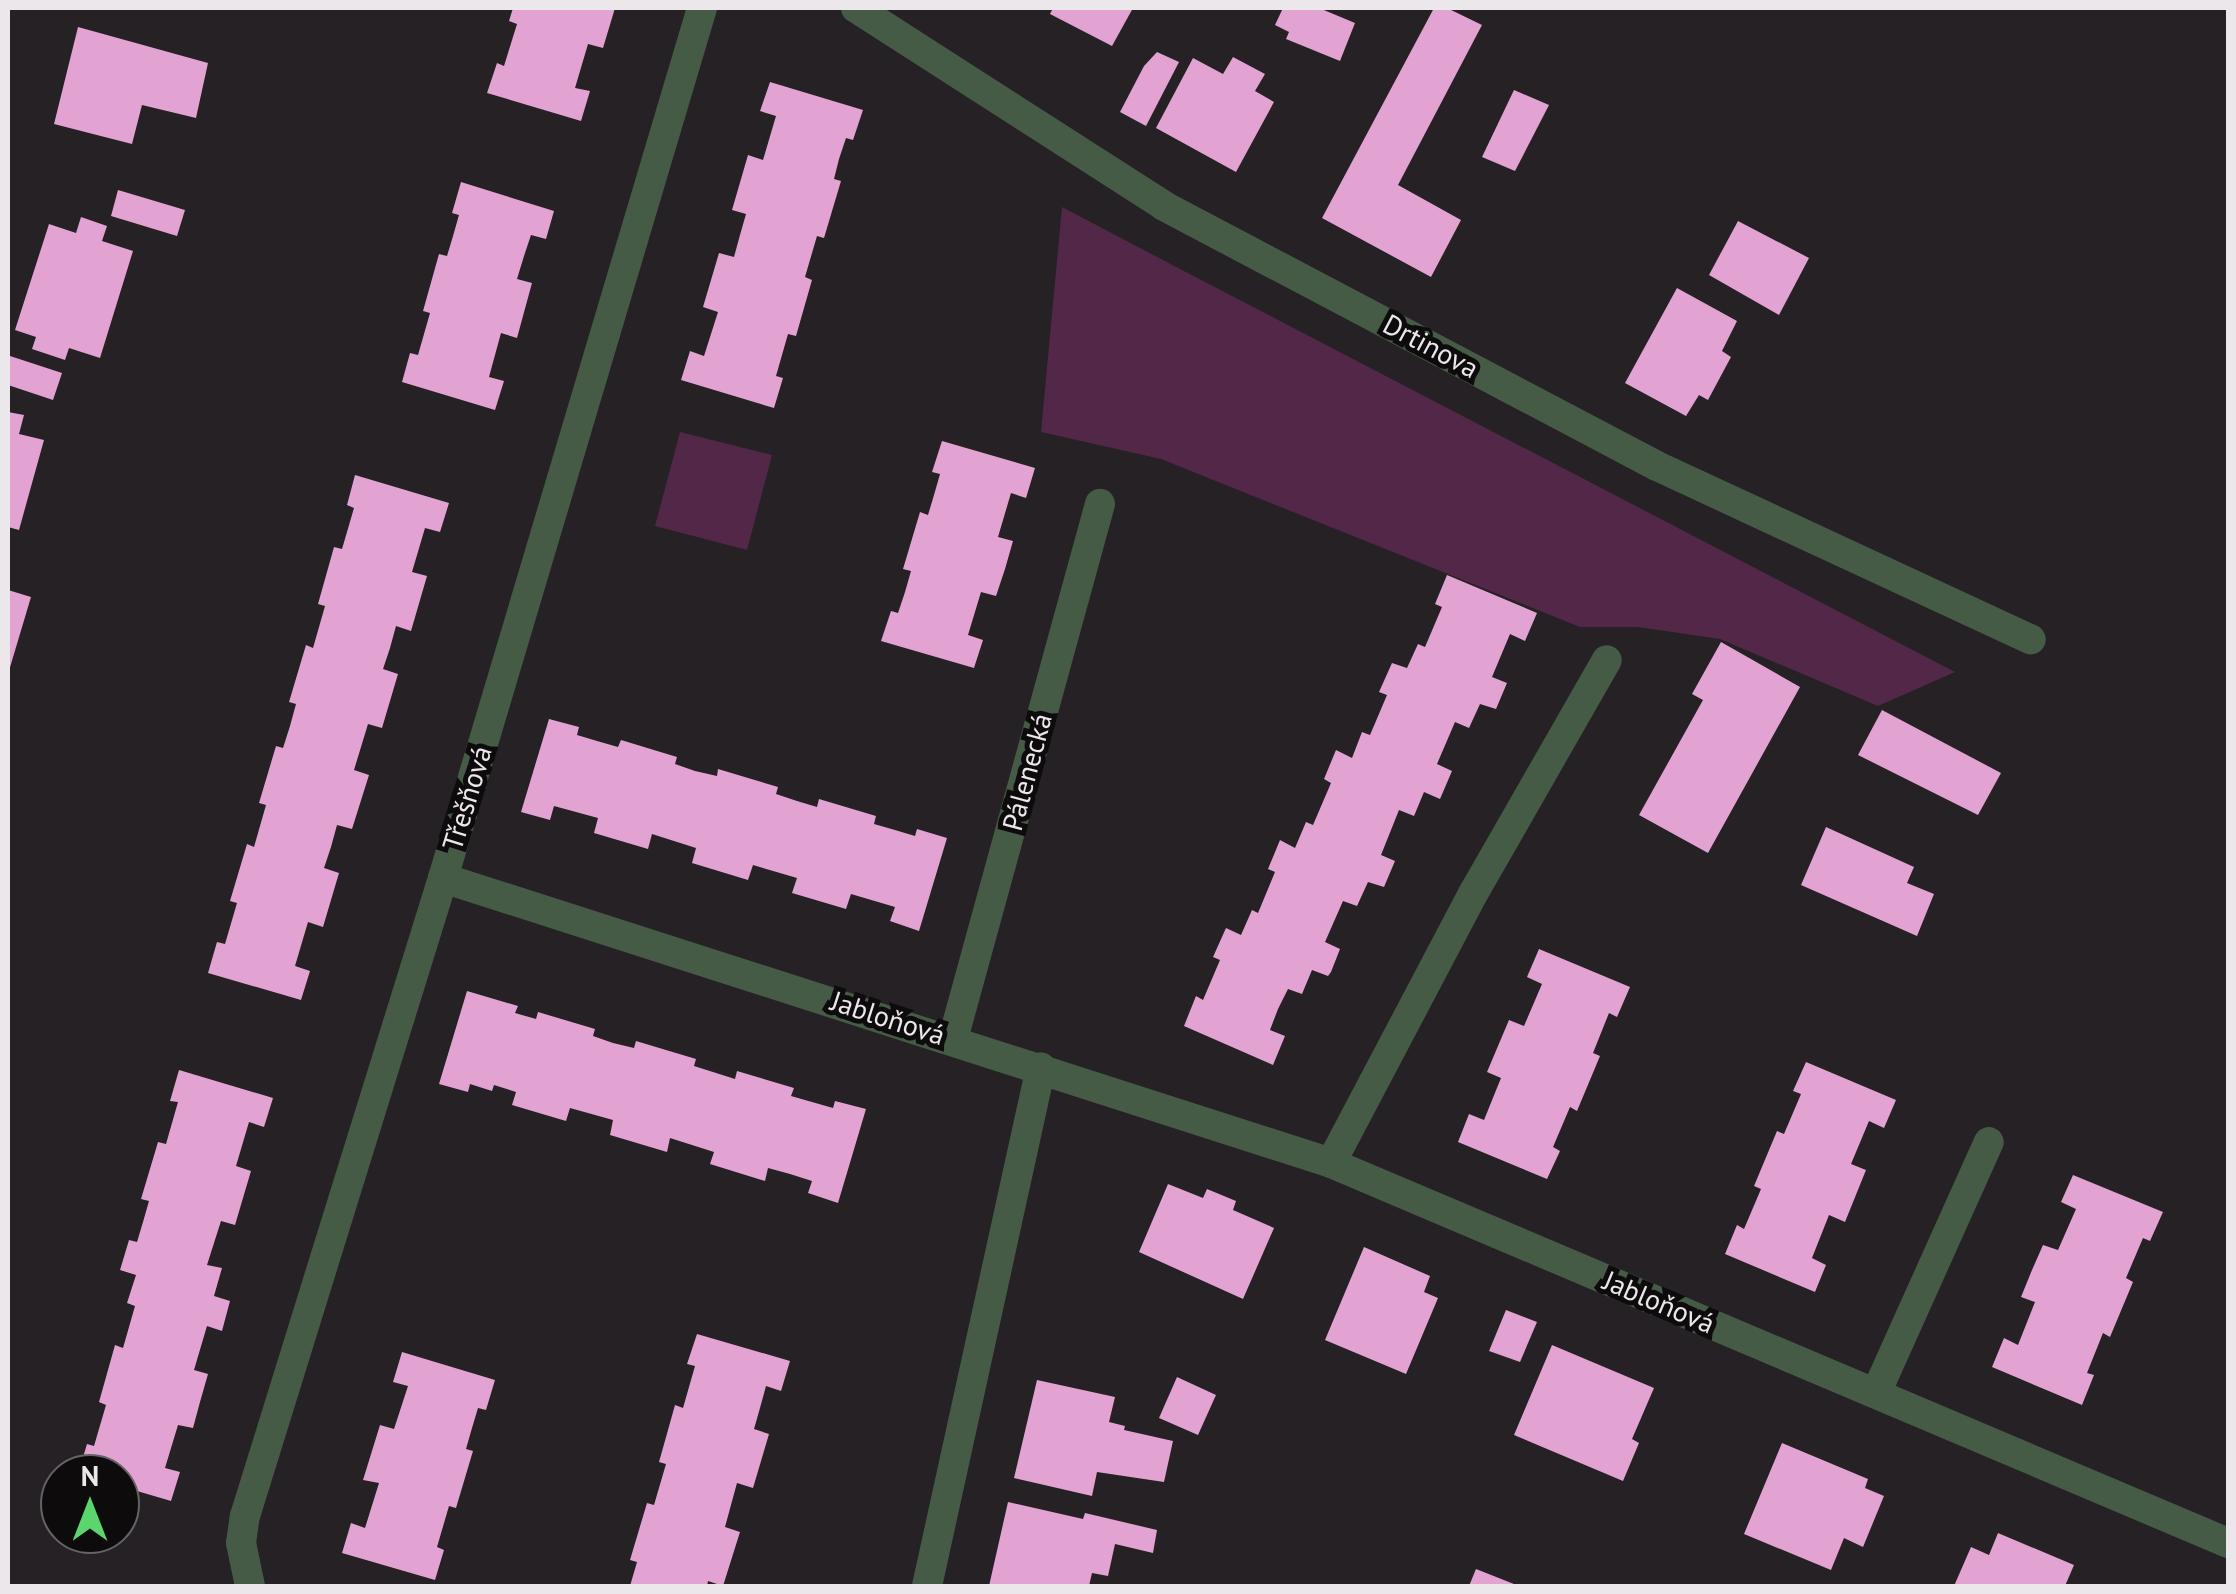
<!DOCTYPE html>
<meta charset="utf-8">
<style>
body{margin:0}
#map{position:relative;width:2236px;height:1594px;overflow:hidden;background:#262125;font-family:"PT Sans",sans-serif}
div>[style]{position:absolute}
.green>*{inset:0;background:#522748}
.building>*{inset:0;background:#e2a3d2}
.street>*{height:30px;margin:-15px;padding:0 15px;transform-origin:15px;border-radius:15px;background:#455b46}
span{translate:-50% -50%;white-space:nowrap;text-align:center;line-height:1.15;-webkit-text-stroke:10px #0e0b0d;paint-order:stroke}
.street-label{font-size:28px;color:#ebe7ea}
.frame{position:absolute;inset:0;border:10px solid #ebe7ea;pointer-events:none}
.north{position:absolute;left:40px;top:1454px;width:100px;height:100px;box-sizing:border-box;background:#0e0b0d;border:2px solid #666365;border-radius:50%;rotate:0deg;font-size:28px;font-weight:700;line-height:40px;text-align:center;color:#ebe7ea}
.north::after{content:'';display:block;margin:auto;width:35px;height:45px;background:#5bd56e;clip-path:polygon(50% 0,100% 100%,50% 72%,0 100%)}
</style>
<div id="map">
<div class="green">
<div style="clip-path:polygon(1062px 207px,1182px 270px,1955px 672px,1878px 706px,1720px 639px,1638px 627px,1580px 627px,1161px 459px,1041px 432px)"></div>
<div style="clip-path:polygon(680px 432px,772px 455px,747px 550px,655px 526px)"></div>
</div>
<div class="building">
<div style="clip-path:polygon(513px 8px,615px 8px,603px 48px,588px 44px,575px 88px,590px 91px,581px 121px,487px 93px,497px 63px,504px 66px,517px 24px,509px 21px)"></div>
<div style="clip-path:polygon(1053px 8px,1133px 8px,1112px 46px,1050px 14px)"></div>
<div style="clip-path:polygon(1283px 8px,1319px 8px,1355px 23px,1340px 61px,1286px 39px,1289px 32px,1275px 25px)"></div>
<div style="clip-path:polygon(1434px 8px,1447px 8px,1482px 25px,1398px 185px,1461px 220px,1431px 277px,1322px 218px)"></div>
<div style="clip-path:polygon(78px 27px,208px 63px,196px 118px,142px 105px,132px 144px,54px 124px)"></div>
<div style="clip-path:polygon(1157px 52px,1179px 62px,1146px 126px,1120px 112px,1144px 66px)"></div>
<div style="clip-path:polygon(1233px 57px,1265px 74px,1255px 91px,1274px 102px,1236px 172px,1156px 128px,1193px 58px,1223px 74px)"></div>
<div style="clip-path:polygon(770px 82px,863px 110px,853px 140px,846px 138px,839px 159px,834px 179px,841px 181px,824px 238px,817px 236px,805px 277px,812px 280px,796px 336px,788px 334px,776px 376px,783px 378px,774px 408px,681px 380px,690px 351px,704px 356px,718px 312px,703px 307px,719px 253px,734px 257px,740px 235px,746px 214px,732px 210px,748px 155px,763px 160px,776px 116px,760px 111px)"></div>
<div style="clip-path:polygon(1514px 90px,1549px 105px,1515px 171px,1482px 157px)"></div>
<div style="clip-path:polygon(461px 182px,554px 211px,546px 239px,531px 235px,524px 256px,517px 279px,532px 283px,517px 338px,501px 333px,489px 377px,504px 381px,495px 410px,402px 382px,410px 353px,418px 355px,430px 313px,423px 311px,439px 254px,447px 256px,453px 236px,459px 215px,452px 213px)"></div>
<div style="clip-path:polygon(118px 190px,185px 210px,177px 236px,111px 216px)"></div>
<div style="clip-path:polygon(81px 217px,107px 226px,102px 241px,133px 251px,100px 358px,69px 348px,65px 360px,32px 349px,36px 337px,15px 330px,49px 224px,76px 233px)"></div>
<div style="clip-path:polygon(1738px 221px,1809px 258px,1779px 315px,1709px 275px)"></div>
<div style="clip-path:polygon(1677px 288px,1737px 321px,1722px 351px,1731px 357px,1708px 400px,1699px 395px,1686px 416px,1625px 383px)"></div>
<div style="clip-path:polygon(10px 356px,62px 373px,53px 400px,8px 385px)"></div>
<div style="clip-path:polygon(8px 412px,24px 415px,19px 434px,44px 440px,19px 530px,8px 527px)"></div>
<div style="clip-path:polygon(942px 441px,1035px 468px,1026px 498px,1011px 493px,998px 537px,1013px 541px,1005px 569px,996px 596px,981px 592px,968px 635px,983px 640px,974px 668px,881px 641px,891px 611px,898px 613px,905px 592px,911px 571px,903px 569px,920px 512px,928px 515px,934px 495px,940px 474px,932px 472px)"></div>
<div style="clip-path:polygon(355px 475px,449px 503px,440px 532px,425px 528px,412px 572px,427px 576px,411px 631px,396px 626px,390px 648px,383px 669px,398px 674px,382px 728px,368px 724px,354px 770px,369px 775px,352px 829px,337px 825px,331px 847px,324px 868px,339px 873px,323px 927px,308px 922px,295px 966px,310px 971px,301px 1000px,208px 973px,217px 942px,225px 944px,237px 903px,230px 901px,247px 844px,254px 847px,266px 805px,259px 803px,276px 746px,283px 748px,290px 726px,296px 704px,289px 702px,306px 645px,313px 648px,325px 606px,318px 604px,334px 547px,342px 549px,354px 508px,347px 505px)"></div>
<div style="clip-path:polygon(1447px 575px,1537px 613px,1525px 641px,1510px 634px,1492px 677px,1507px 683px,1496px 709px,1480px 704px,1469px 728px,1455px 722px,1437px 764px,1452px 771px,1440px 799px,1424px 792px,1414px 816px,1399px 810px,1381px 855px,1395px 861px,1384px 887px,1368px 882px,1357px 906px,1343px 901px,1325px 942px,1340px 949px,1331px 972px,1328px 976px,1312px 970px,1302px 994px,1288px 989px,1278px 1009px,1270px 1030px,1285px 1036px,1273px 1065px,1184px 1026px,1196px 996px,1203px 1000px,1220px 960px,1213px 957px,1226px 928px,1241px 935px,1252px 910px,1258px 913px,1275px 872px,1268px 869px,1280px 840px,1295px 848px,1306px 822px,1313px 825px,1331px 783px,1324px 779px,1336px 750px,1352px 758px,1362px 732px,1370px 735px,1387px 695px,1379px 692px,1392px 663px,1407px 668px,1418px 644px,1425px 647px,1442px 607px,1435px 604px)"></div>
<div style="clip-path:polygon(8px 590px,31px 597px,8px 674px)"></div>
<div style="clip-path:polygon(1721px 642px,1800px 687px,1708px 853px,1639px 815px,1703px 700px,1692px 694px)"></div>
<div style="clip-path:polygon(1882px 710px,2001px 773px,1978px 815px,1858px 755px)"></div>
<div style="clip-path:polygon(549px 719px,579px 727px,577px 735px,597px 741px,618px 747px,621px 740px,677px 757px,675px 764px,695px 771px,717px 776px,718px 769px,778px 787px,776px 794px,797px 801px,817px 807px,819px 799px,876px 816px,874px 824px,895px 830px,915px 836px,917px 829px,947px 838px,919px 931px,890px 921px,895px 907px,851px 894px,846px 909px,792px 893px,797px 878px,753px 865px,748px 880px,692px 863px,696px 848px,652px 834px,648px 849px,594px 833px,598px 818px,554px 806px,550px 820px,521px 812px)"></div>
<div style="clip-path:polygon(1826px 827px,1914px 867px,1907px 883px,1934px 894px,1917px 936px,1801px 885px)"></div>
<div style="clip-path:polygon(1539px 949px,1630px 987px,1617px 1017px,1609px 1013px,1593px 1053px,1600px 1056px,1577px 1111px,1570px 1107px,1553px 1147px,1560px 1151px,1547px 1179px,1458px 1142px,1469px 1114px,1484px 1120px,1501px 1078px,1487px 1072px,1509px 1020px,1524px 1026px,1542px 984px,1527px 977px)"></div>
<div style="clip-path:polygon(467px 991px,518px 1006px,515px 1013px,536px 1019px,538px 1012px,595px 1029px,593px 1036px,613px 1043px,634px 1048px,636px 1041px,696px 1059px,694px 1066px,735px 1079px,737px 1071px,794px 1088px,791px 1096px,833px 1108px,835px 1101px,866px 1109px,838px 1203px,808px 1193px,812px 1181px,790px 1174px,768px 1168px,765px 1181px,710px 1164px,714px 1152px,670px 1138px,667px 1152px,610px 1135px,613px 1120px,570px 1108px,566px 1121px,512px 1105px,516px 1092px,494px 1085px,492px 1091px,470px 1084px,468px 1092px,439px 1084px)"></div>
<div style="clip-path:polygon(1806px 1062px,1896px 1100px,1884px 1128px,1869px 1121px,1851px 1164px,1866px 1170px,1845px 1222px,1829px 1215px,1812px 1258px,1826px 1265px,1815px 1292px,1725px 1254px,1737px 1225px,1744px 1229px,1761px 1189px,1754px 1186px,1777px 1131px,1784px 1134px,1801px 1094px,1793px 1091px)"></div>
<div style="clip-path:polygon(179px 1070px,273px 1098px,264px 1127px,249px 1122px,236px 1166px,251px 1171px,235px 1225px,221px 1221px,207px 1265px,222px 1268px,214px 1296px,230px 1301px,222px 1331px,207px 1326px,194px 1370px,208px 1374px,200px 1402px,193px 1428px,178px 1425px,165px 1468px,180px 1472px,171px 1501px,120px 1486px,120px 1474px,78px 1474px,87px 1444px,94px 1446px,106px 1405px,99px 1402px,115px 1345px,123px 1348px,135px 1306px,127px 1303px,136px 1275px,120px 1270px,129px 1240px,137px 1242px,143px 1222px,149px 1201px,141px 1199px,158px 1142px,166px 1144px,178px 1102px,170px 1101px)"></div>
<div style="clip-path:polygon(2073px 1175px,2163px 1212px,2150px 1241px,2143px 1238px,2126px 1278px,2133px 1282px,2110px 1337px,2103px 1333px,2087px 1373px,2094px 1375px,2082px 1405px,1992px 1367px,2004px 1338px,2018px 1345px,2035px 1302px,2021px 1297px,2032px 1270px,2043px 1245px,2058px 1250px,2076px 1209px,2061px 1202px)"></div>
<div style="clip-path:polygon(1168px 1184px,1203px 1198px,1207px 1189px,1236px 1201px,1233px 1210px,1274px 1228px,1243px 1299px,1139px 1252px)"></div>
<div style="clip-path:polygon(1364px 1247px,1430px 1276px,1424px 1292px,1438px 1298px,1406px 1374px,1325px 1340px)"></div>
<div style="clip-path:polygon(1506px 1310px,1537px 1322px,1520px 1362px,1489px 1351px)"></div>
<div style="clip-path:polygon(697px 1334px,790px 1361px,781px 1391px,766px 1386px,760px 1408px,754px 1429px,769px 1434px,753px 1488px,737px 1483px,725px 1527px,740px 1532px,723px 1586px,708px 1581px,707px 1586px,630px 1586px,637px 1562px,630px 1560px,647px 1503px,654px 1505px,666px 1464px,659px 1462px,675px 1405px,683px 1408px,695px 1366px,687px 1364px)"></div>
<div style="clip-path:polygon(1552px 1345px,1654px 1388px,1632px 1439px,1639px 1443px,1623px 1481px,1514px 1435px)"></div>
<div style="clip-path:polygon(402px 1352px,495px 1380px,486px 1410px,478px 1408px,472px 1428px,466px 1449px,473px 1451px,456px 1508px,449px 1506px,437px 1547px,444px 1550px,435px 1580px,342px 1553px,351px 1523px,365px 1528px,379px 1483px,363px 1480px,380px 1425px,394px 1429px,408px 1386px,393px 1382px)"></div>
<div style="clip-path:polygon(1177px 1377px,1216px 1395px,1198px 1435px,1159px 1418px)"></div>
<div style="clip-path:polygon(1037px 1380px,1115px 1397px,1109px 1422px,1125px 1426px,1124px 1430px,1173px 1441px,1164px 1482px,1097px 1472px,1092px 1496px,1014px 1478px)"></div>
<div style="clip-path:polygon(1782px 1443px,1868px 1479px,1865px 1488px,1884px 1496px,1863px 1547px,1844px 1538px,1831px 1570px,1744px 1534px)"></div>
<div style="clip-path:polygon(1008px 1502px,1083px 1519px,1085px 1513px,1157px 1530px,1153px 1553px,1115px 1544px,1108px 1576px,1092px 1573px,1089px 1586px,989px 1586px)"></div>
<div style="clip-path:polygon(1998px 1533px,2074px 1565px,2065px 1586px,1954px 1586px,1971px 1547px,1989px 1555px)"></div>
<div style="clip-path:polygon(1476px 1569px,1519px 1586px,1469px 1586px)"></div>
</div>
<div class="street">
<div style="left:856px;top:8px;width:366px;rotate:32.7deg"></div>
<div style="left:1164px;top:206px;width:557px;rotate:27.81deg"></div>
<div style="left:1657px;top:466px;width:412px;rotate:24.9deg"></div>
<div style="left:443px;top:878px;width:933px;rotate:17.79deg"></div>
<div style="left:1331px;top:1163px;width:974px;rotate:22.96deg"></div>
<div style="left:953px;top:1039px;width:555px;rotate:-74.64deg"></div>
<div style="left:1331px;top:1163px;width:306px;rotate:-62.2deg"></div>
<div style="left:1474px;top:892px;width:267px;rotate:-60.2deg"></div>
<div style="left:1876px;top:1393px;width:275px;rotate:-65.8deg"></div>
<div style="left:250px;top:1586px;width:44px;rotate:-101.8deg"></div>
<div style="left:241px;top:1543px;width:27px;rotate:-82deg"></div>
<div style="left:245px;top:1516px;width:668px;rotate:-72.76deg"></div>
<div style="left:443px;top:878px;width:908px;rotate:-73.42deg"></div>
<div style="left:927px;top:1586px;width:531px;rotate:-77.61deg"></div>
</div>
<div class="street-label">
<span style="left:1431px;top:346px;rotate:28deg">Drtinova</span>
<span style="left:1027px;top:772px;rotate:-75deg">Pálenecká</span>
<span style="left:467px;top:798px;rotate:-73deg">Třešňová</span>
<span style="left:888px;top:1018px;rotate:18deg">Jabloňová</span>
<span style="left:1659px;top:1302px;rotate:23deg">Jabloňová</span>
</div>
<div class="frame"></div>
<div class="north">N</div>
</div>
